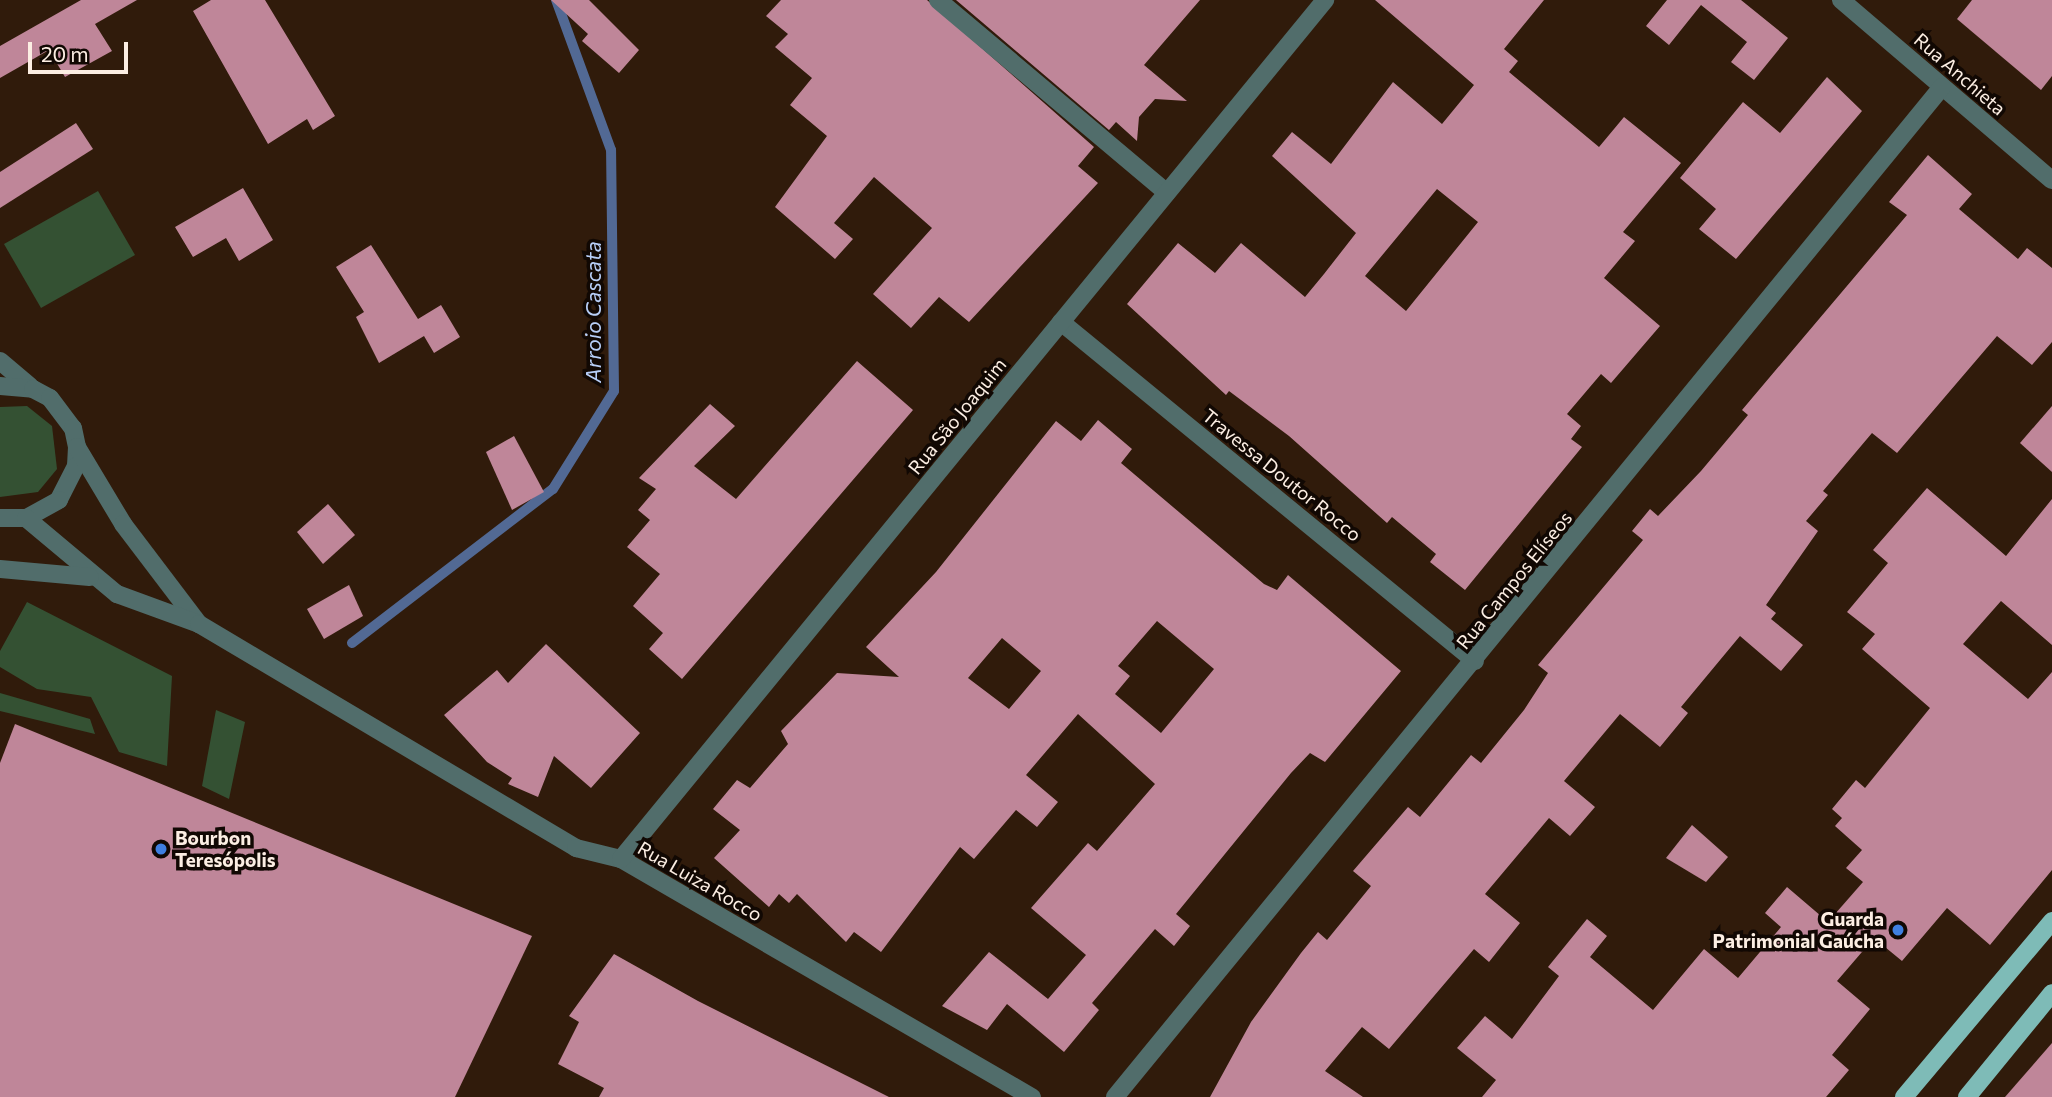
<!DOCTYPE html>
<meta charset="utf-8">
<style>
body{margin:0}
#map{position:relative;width:2052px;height:1097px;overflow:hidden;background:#301b0b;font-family:Commissioner,sans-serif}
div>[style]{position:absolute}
.green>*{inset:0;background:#345133}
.stream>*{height:10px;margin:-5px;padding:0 5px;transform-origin:5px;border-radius:5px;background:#526994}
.building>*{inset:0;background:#bf8699}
.minor>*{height:18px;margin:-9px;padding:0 9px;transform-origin:9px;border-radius:9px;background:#516d6b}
.major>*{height:18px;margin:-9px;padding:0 9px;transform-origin:9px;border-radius:9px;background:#7ebbb7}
.dots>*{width:19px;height:19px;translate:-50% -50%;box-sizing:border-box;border:4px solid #110803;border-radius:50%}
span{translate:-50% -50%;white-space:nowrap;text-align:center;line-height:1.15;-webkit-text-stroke:7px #110803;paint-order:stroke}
.street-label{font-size:19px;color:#fceee3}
.poi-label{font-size:19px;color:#fceee3;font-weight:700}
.left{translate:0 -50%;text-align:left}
.right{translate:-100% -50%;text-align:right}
.water-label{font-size:21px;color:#b8cff8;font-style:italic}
.scale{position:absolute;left:28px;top:42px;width:100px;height:32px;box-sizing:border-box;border:4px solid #fceee3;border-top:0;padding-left:9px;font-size:21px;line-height:24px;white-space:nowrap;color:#fceee3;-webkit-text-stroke:5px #110803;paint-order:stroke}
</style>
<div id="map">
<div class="green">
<div style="clip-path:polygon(98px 191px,135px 255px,41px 308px,4px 244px)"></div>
<div style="clip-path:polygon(27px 406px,52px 426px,57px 469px,38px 492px,0 497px,0 407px)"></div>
<div style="clip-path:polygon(27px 602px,172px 676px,167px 766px,119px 752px,91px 697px,37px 689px,0 667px,0 651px)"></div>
<div style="clip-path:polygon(0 693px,90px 719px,95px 734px,0 711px)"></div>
<div style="clip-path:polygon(216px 710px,245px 722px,229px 799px,202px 786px)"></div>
</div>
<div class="stream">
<div style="left:352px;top:643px;width:253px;rotate:-37.5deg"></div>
<div style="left:553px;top:489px;width:115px;rotate:-58.1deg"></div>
<div style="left:614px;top:391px;width:241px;rotate:-90.7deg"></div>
<div style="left:611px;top:150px;width:160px;rotate:-110.1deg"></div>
</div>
<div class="building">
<div style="clip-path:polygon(81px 0,137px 0,95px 24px,112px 51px,65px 77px,49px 50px,0 78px,0 46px)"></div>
<div style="clip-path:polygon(211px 0,265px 0,335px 116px,313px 130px,307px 119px,268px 144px,193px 11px)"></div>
<div style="clip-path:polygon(551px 0,589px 0,639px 50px,619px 73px,582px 41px,588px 34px)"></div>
<div style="clip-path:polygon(781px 0,927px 0,1094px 147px,1078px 166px,1098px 183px,969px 322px,939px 297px,911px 328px,873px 294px,932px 228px,874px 177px,834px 223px,853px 239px,835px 259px,775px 207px,827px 136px,790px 105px,812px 78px,775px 47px,788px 34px,766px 16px)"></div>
<div style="clip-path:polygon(956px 0,1200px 0,1144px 65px,1187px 101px,1155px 99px,1139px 117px,1137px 141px,1116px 122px,1109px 130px)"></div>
<div style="clip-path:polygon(evenodd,1375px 0,1544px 0,1504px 49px,1518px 61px,1509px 72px,1599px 147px,1624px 117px,1681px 163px,1623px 232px,1635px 241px,1604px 278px,1660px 326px,1611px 383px,1601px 374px,1567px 414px,1581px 426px,1571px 439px,1582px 447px,1465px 590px,1430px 562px,1436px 554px,1392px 517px,1387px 523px,1289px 436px,1229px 391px,1226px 395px,1127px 304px,1178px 243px,1215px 273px,1241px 243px,1305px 297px,1324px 274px,1356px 233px,1272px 156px,1292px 132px,1331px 164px,1393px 82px,1442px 124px,1474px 85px,1375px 0,1437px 189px,1478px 222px,1406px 311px,1365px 276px,1437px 189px)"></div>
<div style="clip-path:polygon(1667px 0,1741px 0,1788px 38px,1754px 80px,1731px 62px,1747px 42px,1701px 5px,1669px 45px,1646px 26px)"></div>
<div style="clip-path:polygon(1972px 0,2052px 0,2052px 76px,2041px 90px,1957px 19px)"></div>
<div style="clip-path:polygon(1827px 77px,1862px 111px,1736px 259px,1699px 229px,1716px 209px,1680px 178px,1743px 102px,1780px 133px)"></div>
<div style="clip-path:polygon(76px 123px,93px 149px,0 208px,0 172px)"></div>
<div style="clip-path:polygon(1928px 155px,1972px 194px,1959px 209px,2018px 259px,2027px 248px,2052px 268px,2052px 342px,2032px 365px,1997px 336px,1897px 453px,1872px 433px,1823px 491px,1828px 495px,1806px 521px,1818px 531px,1766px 605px,1776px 613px,1771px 619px,1803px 645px,1781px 671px,1740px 636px,1681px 707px,1688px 713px,1660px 747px,1620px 714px,1564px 781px,1595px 807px,1570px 836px,1549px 818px,1485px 894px,1520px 923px,1489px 962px,1474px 949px,1389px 1049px,1362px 1027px,1325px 1071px,1363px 1097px,1210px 1097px,1251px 1022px,1301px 953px,1318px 932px,1327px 940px,1371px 886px,1353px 871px,1408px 807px,1420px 817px,1471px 755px,1481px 763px,1524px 710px,1548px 673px,1538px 665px,1643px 540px,1632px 531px,1650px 509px,1658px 516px,1701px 471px,1748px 415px,1742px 410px,1907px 215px,1889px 202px)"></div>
<div style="clip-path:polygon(243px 188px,273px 240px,239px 261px,226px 238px,193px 257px,175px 227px)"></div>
<div style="clip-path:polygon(371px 245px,418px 319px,441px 305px,460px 337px,434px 353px,424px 336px,379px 363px,356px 317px,364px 312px,336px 267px)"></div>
<div style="clip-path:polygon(857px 361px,913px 410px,682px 679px,649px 649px,663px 633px,633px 606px,660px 574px,627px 547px,650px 520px,638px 510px,656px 489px,639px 478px,710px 404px,735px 426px,694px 466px,736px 499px)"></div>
<div style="clip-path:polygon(2052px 406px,2052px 472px,2020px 443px)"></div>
<div style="clip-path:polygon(evenodd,1098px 420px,1132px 449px,1121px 463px,1264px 584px,1277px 590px,1288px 575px,1401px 671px,1325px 762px,1310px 753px,1291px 773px,1176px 914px,1190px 926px,1174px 946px,1155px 929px,1092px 1003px,1099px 1010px,1064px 1052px,1007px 1004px,987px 1030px,942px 1006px,989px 952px,1048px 999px,1086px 955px,1031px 908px,1088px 843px,1097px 851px,1155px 784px,1078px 714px,1026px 775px,1058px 802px,1037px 827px,1016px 810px,974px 859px,960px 847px,881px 952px,854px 932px,846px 942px,797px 894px,789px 903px,779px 894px,769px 907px,714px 858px,740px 830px,713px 809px,737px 780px,750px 788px,788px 744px,781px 731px,837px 673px,899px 677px,866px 647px,936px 572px,1056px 421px,1081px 441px,1098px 420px,1157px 621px,1214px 669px,1161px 733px,1115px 694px,1130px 676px,1118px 666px,1157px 621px,1098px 420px,1002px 638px,1041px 671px,1009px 709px,968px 678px,1002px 638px)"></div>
<div style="clip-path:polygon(514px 436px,544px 492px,512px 510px,486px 452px)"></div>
<div style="clip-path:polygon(1927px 488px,2006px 556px,2052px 499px,2052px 645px,2001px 601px,1963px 644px,2028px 699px,2052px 672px,2052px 870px,1990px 945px,1947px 908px,1902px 961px,1874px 938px,1837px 981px,1870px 1009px,1832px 1055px,1849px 1070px,1826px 1097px,1482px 1097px,1496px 1080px,1457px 1048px,1485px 1016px,1512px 1039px,1559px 976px,1548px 967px,1587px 919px,1607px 936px,1590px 957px,1653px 1010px,1704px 949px,1738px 978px,1781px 927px,1765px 913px,1787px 887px,1828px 922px,1863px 882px,1846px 868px,1862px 850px,1835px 826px,1842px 818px,1832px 809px,1856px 780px,1865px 788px,1930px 708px,1862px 649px,1875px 634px,1847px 612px,1888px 563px,1873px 550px)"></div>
<div style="clip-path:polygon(328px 504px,355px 535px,323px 564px,297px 532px)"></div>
<div style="clip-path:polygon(349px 585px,363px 616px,324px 639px,307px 609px)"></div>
<div style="clip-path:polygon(546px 644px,640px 733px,591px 788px,554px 756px,538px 797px,508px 784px,512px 778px,487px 762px,444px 715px,497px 670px,508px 683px)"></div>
<div style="clip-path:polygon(15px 724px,532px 936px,455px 1097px,0 1097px,0 763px)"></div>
<div style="clip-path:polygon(1692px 825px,1728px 857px,1706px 882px,1666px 858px)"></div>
<div style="clip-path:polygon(614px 954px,698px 1001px,889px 1097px,599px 1097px,604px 1088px,558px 1064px,579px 1022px,569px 1016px)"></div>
<div style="clip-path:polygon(2052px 1043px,2052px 1097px,2005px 1097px)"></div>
</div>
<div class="minor">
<div style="left:938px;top:0;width:299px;rotate:40.1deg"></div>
<div style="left:1841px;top:0;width:277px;rotate:40.5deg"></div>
<div style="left:1061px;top:322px;width:535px;rotate:39.31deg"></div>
<div style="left:0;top:361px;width:39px;rotate:40deg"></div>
<div style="left:0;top:386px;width:33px;rotate:5deg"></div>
<div style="left:33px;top:389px;width:19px;rotate:28deg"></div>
<div style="left:50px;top:398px;width:38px;rotate:53deg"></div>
<div style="left:73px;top:428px;width:19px;rotate:78deg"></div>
<div style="left:77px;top:447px;width:19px;rotate:93deg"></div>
<div style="left:76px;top:466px;width:38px;rotate:117deg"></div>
<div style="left:59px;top:500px;width:38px;rotate:151deg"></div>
<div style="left:26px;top:518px;width:26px;rotate:180deg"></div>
<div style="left:77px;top:447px;width:90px;rotate:59.1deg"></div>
<div style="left:123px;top:524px;width:126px;rotate:52.8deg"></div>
<div style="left:26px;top:518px;width:119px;rotate:39.9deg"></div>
<div style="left:117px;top:594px;width:87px;rotate:20.1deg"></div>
<div style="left:199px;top:624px;width:439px;rotate:30.7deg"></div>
<div style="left:576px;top:848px;width:46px;rotate:13.7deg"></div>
<div style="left:621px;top:859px;width:475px;rotate:30.1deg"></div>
<div style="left:0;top:569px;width:90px;rotate:5.1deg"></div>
<div style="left:621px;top:859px;width:1111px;rotate:-50.66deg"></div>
<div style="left:1115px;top:1097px;width:1305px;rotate:-50.69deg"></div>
</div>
<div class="major">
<div style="left:1904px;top:1097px;width:230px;rotate:-49.9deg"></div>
<div style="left:1967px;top:1097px;width:134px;rotate:-50.7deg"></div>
</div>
<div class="dots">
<div style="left:161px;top:849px;background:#3f7fe0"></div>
<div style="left:1898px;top:930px;background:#3f7fe0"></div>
</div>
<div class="street-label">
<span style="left:1960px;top:74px;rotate:41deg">Rua Anchieta</span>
<span style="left:957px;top:416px;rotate:-51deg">Rua São Joaquim</span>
<span style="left:1282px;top:475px;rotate:39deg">Travessa Doutor Rocco</span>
<span style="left:1514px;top:580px;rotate:-51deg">Rua Campos Elíseos</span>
<span style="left:700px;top:881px;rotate:30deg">Rua Luiza Rocco</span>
</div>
<div class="poi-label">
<span class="left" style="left:175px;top:849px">Bourbon<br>Teresópolis</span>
<span class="right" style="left:1884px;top:930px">Guarda<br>Patrimonial Gaúcha</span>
</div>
<div class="water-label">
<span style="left:593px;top:312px;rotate:-90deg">Arroio Cascata</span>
</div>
<div class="scale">20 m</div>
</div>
